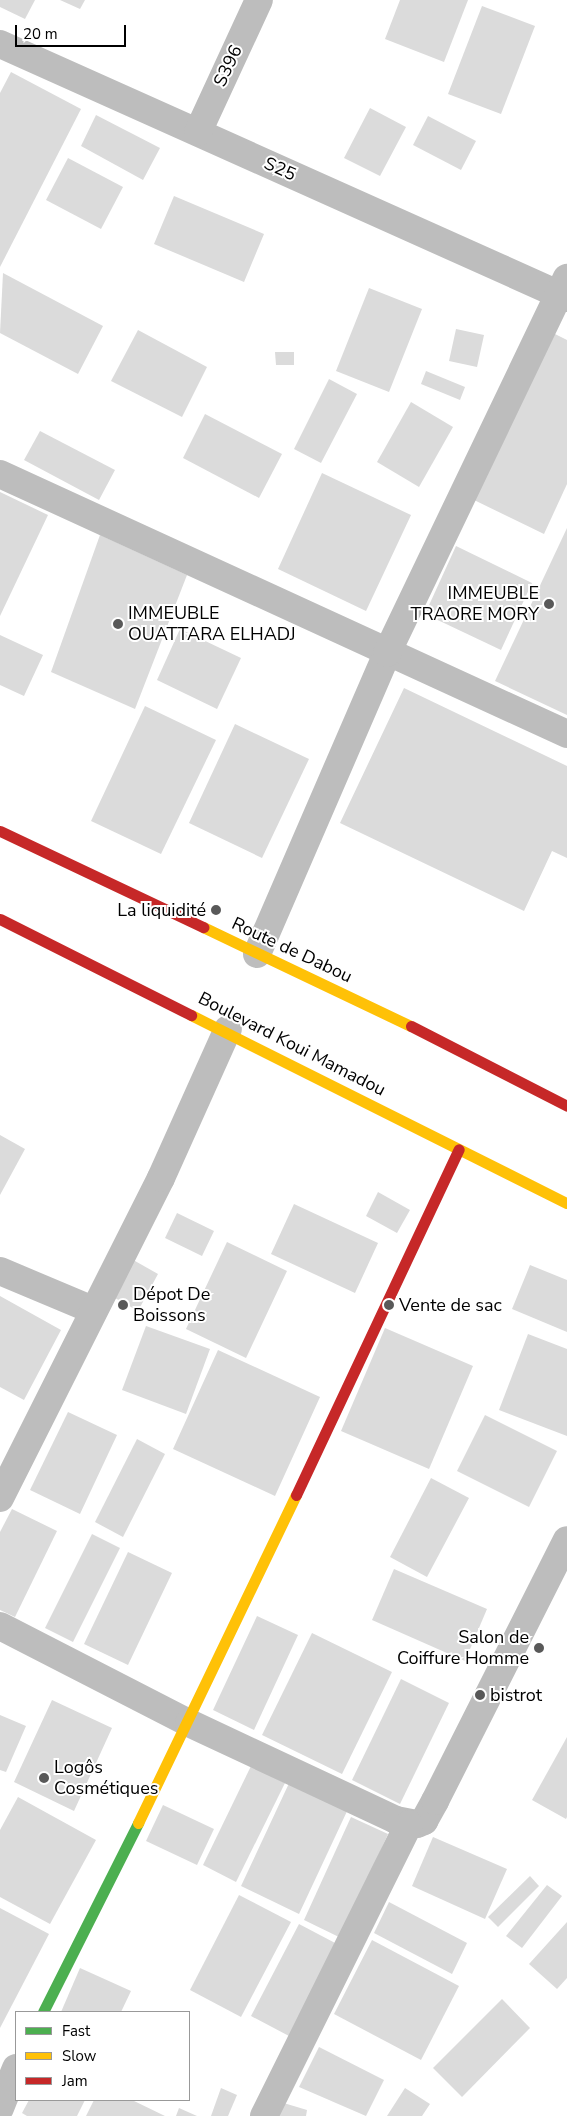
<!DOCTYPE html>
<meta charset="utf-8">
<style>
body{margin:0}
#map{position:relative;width:567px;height:2116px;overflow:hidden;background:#fff;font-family:"Nunito Sans",sans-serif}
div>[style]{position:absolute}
.building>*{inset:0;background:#dbdbdb}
.street>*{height:28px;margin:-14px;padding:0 14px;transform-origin:14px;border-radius:14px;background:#bdbdbd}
.fast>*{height:11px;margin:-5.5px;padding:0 5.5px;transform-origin:5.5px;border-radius:5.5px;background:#4caf50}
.slow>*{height:11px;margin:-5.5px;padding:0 5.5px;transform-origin:5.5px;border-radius:5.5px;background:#ffc107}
.jam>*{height:11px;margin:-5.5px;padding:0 5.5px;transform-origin:5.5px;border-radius:5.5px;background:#c62828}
.dots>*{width:14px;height:14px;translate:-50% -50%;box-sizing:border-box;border:2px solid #fff;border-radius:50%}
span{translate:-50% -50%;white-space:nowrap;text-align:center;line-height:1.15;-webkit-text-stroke:4px #fff;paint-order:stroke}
.street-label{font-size:18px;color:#000}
.poi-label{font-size:18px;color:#000}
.right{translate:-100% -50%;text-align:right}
.left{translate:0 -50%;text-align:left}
.legend{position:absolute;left:15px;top:2011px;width:175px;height:90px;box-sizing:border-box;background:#fff;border:1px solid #999;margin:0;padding:6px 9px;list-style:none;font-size:15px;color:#000}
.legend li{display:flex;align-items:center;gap:10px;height:25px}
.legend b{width:25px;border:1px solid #999}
.scale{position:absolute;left:15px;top:25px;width:111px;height:22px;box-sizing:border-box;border:2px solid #000;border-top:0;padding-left:6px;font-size:15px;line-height:18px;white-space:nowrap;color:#000;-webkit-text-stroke:4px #fff;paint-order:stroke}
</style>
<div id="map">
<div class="building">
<div style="clip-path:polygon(0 0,35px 0,25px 19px,0 7px)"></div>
<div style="clip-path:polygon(60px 0,85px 0,80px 9px)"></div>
<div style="clip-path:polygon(400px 0,468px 0,444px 62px,385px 39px)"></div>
<div style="clip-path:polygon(482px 6px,535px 26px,501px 114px,448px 94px)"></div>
<div style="clip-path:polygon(11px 72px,81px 109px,0 267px,0 93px)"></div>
<div style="clip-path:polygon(370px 108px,406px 127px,380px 176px,344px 158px)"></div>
<div style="clip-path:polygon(96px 115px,160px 148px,143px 180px,81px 146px)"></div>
<div style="clip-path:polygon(428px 116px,476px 141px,461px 170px,413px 145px)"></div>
<div style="clip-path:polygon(68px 158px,123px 187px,101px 229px,46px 200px)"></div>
<div style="clip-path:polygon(174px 196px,264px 234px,244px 282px,154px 244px)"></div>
<div style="clip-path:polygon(3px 273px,103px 326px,78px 374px,0 333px)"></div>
<div style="clip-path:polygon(369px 288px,422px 309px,389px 392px,336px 371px)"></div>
<div style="clip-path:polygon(456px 329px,484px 335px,477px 367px,449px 361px)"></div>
<div style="clip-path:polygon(138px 330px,207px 367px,182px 417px,111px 381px)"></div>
<div style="clip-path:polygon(553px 333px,567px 340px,567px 484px,544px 534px,474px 500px)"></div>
<div style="clip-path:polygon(275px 352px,294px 352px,294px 365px,276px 365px)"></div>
<div style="clip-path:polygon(426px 371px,465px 387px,460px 400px,421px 384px)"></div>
<div style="clip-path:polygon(329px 379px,357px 394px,321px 463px,294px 449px)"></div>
<div style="clip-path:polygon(411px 402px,453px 427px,419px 487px,377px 462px)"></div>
<div style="clip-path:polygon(205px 414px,282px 454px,259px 498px,183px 458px)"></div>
<div style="clip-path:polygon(40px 431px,115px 470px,99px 500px,24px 460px)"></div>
<div style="clip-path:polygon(322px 473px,411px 515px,366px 611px,278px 569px)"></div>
<div style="clip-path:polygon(0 492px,48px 515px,0 616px)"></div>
<div style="clip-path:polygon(567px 528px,567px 715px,495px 681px)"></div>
<div style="clip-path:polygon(100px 535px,187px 575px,135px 709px,51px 672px)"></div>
<div style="clip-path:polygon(456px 546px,532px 583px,501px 650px,425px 614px)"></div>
<div style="clip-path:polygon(180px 629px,241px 658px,217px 709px,157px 680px)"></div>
<div style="clip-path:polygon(0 635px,43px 655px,24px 696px,0 685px)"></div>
<div style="clip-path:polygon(404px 688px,567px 766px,567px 858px,552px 851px,524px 911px,340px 823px)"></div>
<div style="clip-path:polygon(145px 706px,216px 740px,161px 854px,91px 821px)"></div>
<div style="clip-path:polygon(235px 724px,309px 759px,262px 858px,189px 823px)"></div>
<div style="clip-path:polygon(0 1135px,25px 1149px,0 1195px)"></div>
<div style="clip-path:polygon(378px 1192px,410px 1210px,397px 1233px,366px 1216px)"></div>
<div style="clip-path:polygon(294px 1204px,378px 1243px,355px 1293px,271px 1254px)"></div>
<div style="clip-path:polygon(177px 1213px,214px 1231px,202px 1256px,165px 1238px)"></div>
<div style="clip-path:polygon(227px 1242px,287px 1271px,246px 1358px,186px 1329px)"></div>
<div style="clip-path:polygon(128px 1257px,158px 1274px,138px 1311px,108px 1294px)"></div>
<div style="clip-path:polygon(530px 1265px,567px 1280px,567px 1332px,512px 1309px)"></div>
<div style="clip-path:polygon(0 1296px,61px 1330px,24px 1400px,0 1387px)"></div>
<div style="clip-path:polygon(146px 1326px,210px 1349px,186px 1414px,122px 1390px)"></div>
<div style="clip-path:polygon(385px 1328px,473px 1366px,429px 1469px,341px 1431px)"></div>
<div style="clip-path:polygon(528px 1334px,567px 1349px,567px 1436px,499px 1410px)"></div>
<div style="clip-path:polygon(218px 1350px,320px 1397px,275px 1496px,173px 1449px)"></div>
<div style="clip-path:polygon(68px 1412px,117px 1435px,80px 1514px,30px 1490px)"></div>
<div style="clip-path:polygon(485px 1415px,557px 1451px,529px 1507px,457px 1471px)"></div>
<div style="clip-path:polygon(137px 1439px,165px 1454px,123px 1537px,95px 1522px)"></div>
<div style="clip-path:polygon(431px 1478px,469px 1498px,427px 1577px,390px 1557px)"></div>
<div style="clip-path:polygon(12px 1509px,57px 1531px,15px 1617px,0 1610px,0 1532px)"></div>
<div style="clip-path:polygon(92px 1534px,120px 1548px,73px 1642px,45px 1628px)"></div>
<div style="clip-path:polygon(128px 1552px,172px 1573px,128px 1665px,84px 1644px)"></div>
<div style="clip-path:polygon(394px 1569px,487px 1609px,465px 1661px,372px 1620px)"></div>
<div style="clip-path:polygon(257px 1616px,298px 1635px,254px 1730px,213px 1710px)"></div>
<div style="clip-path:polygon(312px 1633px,392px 1672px,342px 1774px,262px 1735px)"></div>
<div style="clip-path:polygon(401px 1679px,449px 1703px,400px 1804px,352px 1780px)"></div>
<div style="clip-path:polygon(52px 1700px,112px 1728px,74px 1811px,14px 1782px)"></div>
<div style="clip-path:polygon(0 1715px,26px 1726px,6px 1772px,0 1770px)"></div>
<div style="clip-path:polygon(567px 1737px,567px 1817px,566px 1819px,532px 1800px)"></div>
<div style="clip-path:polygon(251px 1766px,285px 1783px,236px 1882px,203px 1865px)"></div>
<div style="clip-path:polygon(291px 1779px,349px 1807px,299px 1914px,241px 1886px)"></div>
<div style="clip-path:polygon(18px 1797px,96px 1840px,50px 1924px,0 1897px,0 1830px)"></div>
<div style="clip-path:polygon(163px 1805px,214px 1829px,197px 1865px,146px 1841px)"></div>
<div style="clip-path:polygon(351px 1817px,388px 1834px,341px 1938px,304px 1920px)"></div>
<div style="clip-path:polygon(433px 1837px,507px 1869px,485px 1919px,412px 1886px)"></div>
<div style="clip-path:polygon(530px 1876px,539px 1886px,498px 1927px,488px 1917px)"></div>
<div style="clip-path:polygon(547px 1885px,562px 1896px,522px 1948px,506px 1936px)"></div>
<div style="clip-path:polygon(239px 1895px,291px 1922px,241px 2017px,190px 1990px)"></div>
<div style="clip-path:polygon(389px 1902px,467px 1943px,452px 1974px,374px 1933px)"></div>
<div style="clip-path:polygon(0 1908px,49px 1934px,0 2028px)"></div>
<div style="clip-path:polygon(567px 1922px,567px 1978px,557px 1989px,529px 1964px)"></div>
<div style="clip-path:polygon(299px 1924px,337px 1944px,289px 2036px,251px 2016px)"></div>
<div style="clip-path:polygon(372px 1940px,459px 1986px,421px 2060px,334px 2014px)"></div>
<div style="clip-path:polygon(80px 1968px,131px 1991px,121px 2012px,61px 2012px)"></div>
<div style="clip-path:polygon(502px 1999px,530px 2028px,462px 2097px,433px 2068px)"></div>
<div style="clip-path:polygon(319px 2047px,384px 2080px,366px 2116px,299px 2087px)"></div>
<div style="clip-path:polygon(221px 2088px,237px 2095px,228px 2116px,211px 2116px)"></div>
<div style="clip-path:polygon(405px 2088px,430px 2104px,422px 2116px,387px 2116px)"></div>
<div style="clip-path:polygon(29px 2100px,85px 2100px,77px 2116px,27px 2116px,22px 2113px)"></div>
<div style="clip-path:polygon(94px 2100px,132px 2100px,165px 2116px,86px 2116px)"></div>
<div style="clip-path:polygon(277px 2101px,307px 2110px,306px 2116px,273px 2116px)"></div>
<div style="clip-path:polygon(179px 2108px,197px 2116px,176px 2116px)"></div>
</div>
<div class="street">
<div style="left:0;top:44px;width:621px;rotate:24.13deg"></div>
<div style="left:198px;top:132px;width:145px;rotate:-65.2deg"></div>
<div style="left:0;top:474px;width:624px;rotate:24.63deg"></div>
<div style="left:257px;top:954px;width:328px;rotate:-66.6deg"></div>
<div style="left:387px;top:653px;width:416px;rotate:-64.4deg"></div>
<div style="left:0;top:1271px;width:101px;rotate:22.8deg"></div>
<div style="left:0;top:1498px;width:358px;rotate:-63.3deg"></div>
<div style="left:161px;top:1178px;width:163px;rotate:-65.8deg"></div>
<div style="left:0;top:1626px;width:212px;rotate:27.2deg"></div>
<div style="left:189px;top:1723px;width:229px;rotate:25.1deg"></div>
<div style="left:396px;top:1820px;width:21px;rotate:11deg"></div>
<div style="left:417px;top:1824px;width:8px;rotate:-23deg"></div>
<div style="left:424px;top:1821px;width:23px;rotate:-61deg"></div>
<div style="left:435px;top:1801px;width:292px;rotate:-63.2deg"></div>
<div style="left:0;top:2108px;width:43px;rotate:-68.2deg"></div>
<div style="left:264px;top:2116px;width:326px;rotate:-63.6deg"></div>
</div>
<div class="fast">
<div style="left:43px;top:2012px;width:212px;rotate:-63.3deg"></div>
</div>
<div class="slow">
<div style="left:203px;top:927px;width:230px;rotate:25.5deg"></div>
<div style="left:191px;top:1015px;width:420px;rotate:26.6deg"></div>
<div style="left:138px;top:1823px;width:364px;rotate:-64.3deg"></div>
</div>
<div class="jam">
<div style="left:0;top:831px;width:225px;rotate:25.3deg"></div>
<div style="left:0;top:919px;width:214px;rotate:26.7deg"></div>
<div style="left:411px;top:1026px;width:175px;rotate:27.1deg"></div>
<div style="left:296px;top:1495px;width:382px;rotate:-64.8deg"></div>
</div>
<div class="dots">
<div style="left:549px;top:604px;background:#595959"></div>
<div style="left:118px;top:624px;background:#595959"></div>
<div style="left:216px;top:910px;background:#595959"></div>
<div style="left:123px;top:1305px;background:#595959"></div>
<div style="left:389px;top:1305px;background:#595959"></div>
<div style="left:539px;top:1648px;background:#595959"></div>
<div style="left:480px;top:1695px;background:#595959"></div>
<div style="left:44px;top:1778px;background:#595959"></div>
</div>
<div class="street-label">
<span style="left:228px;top:66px;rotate:-65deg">S396</span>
<span style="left:280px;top:169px;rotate:24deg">S25</span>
<span style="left:292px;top:950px;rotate:25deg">Route de Dabou</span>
<span style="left:292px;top:1044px;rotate:27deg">Boulevard Koui Mamadou</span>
</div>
<div class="poi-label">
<span class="right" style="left:539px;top:604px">IMMEUBLE<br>TRAORE MORY</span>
<span class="left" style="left:128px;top:624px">IMMEUBLE<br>OUATTARA ELHADJ</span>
<span class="right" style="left:206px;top:910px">La liquidité</span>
<span class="left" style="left:133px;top:1305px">Dépot De<br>Boissons</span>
<span class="left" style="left:399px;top:1305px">Vente de sac</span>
<span class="right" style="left:529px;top:1648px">Salon de<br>Coiffure Homme</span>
<span class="left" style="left:490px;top:1695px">bistrot</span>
<span class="left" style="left:54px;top:1778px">Logôs<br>Cosmétiques</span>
</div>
<ul class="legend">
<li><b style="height:6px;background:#4caf50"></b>Fast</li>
<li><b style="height:6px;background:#ffc107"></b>Slow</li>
<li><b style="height:6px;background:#c62828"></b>Jam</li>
</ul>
<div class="scale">20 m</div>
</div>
